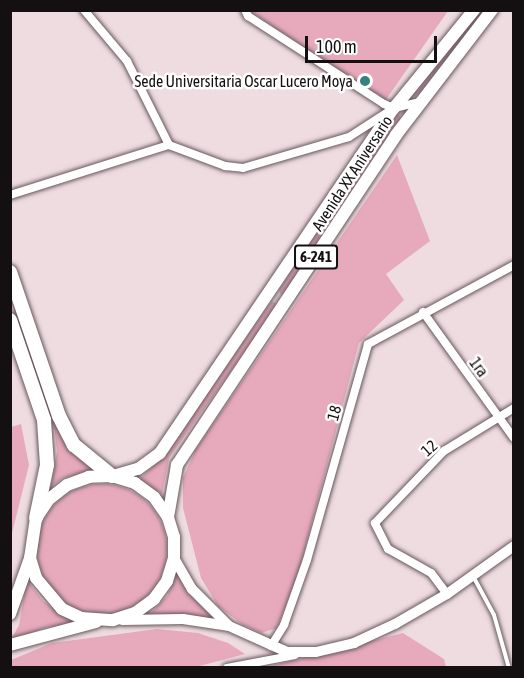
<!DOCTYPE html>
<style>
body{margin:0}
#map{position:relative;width:524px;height:678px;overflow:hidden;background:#eedce1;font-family:"Asap Condensed",sans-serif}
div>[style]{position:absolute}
.green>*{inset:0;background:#e7aabc}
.round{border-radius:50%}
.roads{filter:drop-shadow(0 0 2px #67585c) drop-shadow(0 0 2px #67585c)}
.lane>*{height:4px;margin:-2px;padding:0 2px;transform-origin:2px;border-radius:2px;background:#fff}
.street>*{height:8px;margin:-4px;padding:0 4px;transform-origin:4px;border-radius:4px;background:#fff}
.secondary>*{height:10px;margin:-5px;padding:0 5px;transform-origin:5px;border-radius:5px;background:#fff}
.primary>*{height:12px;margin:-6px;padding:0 6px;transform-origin:6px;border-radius:6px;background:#fff}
.highway>*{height:14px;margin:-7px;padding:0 7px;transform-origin:7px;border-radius:7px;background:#fff}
.dots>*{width:16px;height:16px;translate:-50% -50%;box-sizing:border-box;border:3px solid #fff;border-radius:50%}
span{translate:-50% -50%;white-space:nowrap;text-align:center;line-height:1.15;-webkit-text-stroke:5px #fff;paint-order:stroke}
.shield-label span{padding:2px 4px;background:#fff;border:2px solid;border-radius:4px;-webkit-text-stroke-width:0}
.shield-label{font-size:15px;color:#140f10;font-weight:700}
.poi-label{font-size:16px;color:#140f10}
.right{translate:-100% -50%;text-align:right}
.street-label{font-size:16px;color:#140f10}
.frame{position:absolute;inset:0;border:12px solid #140f10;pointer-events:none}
.scale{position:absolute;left:305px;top:36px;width:132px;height:27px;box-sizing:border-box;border:3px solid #140f10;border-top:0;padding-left:8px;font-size:18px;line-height:21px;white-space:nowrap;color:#140f10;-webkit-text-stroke:4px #fff;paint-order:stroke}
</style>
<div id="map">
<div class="green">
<div style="clip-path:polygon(250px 11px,448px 11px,385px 101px)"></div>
<div style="clip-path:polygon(477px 11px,487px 11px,420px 94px,414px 96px,412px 93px)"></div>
<div style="clip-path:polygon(399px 114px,401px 118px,286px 293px,281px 295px,279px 290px,393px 116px)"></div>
<div style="clip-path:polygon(397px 155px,430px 241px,386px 274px,404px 300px,359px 343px,299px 571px,277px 628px,261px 633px,243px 625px,218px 606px,201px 578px,183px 508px,183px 478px,196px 449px)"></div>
<div style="clip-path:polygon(10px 288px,58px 426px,96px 470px,63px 478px,51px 486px,57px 451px,54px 425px,11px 300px)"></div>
<div style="clip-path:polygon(272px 301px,278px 305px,169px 458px,162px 494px,139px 480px,163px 456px)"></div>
<div style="clip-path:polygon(21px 424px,29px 465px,11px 537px,11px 427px)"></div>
<div class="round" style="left:37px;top:484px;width:130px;height:130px"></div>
<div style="clip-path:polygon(177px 572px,189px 594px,216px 619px,184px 614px,149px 615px,167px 596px)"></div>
<div style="clip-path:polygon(27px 580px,43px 601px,77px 624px,47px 627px,11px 640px,19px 625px)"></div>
<div style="clip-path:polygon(157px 629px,198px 633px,228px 643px,245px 654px,196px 667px,11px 667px,11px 660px,52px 643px)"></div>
<div style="clip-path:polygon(403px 633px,444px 659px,446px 667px,263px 668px)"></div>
</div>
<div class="roads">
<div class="lane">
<div style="left:473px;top:576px;width:44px;rotate:61.7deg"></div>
<div style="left:494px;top:615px;width:55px;rotate:74.2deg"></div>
</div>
<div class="street">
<div style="left:84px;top:10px;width:67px;rotate:49.9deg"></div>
<div style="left:127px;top:61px;width:94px;rotate:63.4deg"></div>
<div style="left:245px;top:10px;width:7px;rotate:63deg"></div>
<div style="left:248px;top:16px;width:162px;rotate:32.9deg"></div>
<div style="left:384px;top:104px;width:11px;rotate:22deg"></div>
<div style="left:394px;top:108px;width:26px;rotate:-13deg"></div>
<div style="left:10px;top:195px;width:167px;rotate:-17.5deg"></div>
<div style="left:169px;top:145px;width:60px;rotate:20.6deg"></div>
<div style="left:225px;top:166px;width:18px;rotate:6deg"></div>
<div style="left:243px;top:168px;width:110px;rotate:-16.3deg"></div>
<div style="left:349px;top:137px;width:46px;rotate:-32.7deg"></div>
<div style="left:423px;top:312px;width:155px;rotate:54.2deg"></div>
<div style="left:447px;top:594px;width:26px;rotate:-127deg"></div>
<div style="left:431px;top:573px;width:49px;rotate:-150.8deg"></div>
<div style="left:388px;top:549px;width:29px;rotate:-117deg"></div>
<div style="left:375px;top:523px;width:100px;rotate:-46.2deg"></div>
<div style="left:444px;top:451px;width:82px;rotate:-31.6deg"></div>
<div style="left:271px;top:646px;width:25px;rotate:-58deg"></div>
<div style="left:284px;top:625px;width:69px;rotate:-70.5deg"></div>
<div style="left:307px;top:560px;width:224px;rotate:-74.2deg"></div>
<div style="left:368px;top:344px;width:166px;rotate:-28.4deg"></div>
<div style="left:227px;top:668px;width:69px;rotate:-10.8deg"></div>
</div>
<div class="secondary">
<div style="left:174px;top:558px;width:36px;rotate:60deg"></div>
<div style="left:192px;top:589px;width:52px;rotate:45deg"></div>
<div style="left:122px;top:620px;width:61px;rotate:-0.9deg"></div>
<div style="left:183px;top:619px;width:47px;rotate:8.7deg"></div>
<div style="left:229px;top:626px;width:64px;rotate:24.1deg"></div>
<div style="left:287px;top:652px;width:29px"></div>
<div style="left:316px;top:652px;width:39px;rotate:-13deg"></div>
<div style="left:354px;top:643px;width:45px;rotate:-24.9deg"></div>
<div style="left:395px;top:624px;width:60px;rotate:-30deg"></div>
<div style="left:447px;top:594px;width:82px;rotate:-35.6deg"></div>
</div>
<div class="primary">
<div style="left:113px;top:476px;width:26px;rotate:-16deg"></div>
<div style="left:138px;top:469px;width:27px;rotate:-36deg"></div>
<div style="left:160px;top:453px;width:417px;rotate:-55.9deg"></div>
<div style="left:394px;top:108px;width:127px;rotate:-50.8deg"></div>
<div style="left:168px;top:517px;width:24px;rotate:-125deg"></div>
<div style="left:154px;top:497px;width:24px;rotate:-144deg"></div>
<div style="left:135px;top:483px;width:24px;rotate:-163deg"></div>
<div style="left:112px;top:476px;width:23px;rotate:178deg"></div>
<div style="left:89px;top:477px;width:23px;rotate:160deg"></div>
<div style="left:67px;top:485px;width:23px;rotate:142deg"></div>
<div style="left:49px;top:499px;width:23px;rotate:124deg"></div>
<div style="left:36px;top:518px;width:40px;rotate:98.5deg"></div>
<div style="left:30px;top:558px;width:21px;rotate:73deg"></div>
<div style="left:36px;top:578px;width:40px;rotate:50deg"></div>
<div style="left:62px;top:609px;width:21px;rotate:25deg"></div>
<div style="left:81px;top:618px;width:32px;rotate:4deg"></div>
<div style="left:113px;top:620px;width:23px;rotate:-18deg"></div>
<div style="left:135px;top:613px;width:24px;rotate:-36deg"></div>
<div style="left:154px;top:599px;width:22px;rotate:-54deg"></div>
<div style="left:167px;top:581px;width:24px;rotate:-73deg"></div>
<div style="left:174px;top:558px;width:21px;rotate:-90deg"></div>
<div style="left:174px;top:537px;width:21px;rotate:-107deg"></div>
<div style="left:168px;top:517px;width:53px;rotate:-80.2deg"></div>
<div style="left:177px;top:465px;width:396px;rotate:-56.4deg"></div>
<div style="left:396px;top:135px;width:158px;rotate:-52.5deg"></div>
<div style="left:10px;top:614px;width:59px;rotate:-70.3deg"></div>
<div style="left:10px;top:645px;width:89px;rotate:-15deg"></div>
</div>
<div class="highway">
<div style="left:10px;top:272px;width:152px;rotate:71.2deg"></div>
<div style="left:59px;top:416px;width:33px;rotate:63deg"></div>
<div style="left:74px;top:445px;width:49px;rotate:39.2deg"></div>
<div style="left:10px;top:320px;width:106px;rotate:71.2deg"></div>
<div style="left:44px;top:420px;width:45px;rotate:86.2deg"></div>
<div style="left:47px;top:465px;width:54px;rotate:101.7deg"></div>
</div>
</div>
<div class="dots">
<div style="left:365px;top:81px;background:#37807f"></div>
</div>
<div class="shield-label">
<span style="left:316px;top:257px">6-241</span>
</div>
<div class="poi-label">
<span class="right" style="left:353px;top:81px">Sede Universitaria Oscar Lucero Moya</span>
</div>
<div class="street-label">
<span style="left:352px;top:173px;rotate:-57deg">Avenida XX Aniversario</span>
<span style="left:479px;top:367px;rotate:54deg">1ra</span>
<span style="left:334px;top:413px;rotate:-74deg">18</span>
<span style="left:429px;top:448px;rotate:-42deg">12</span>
</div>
<div class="frame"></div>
<div class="scale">100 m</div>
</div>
